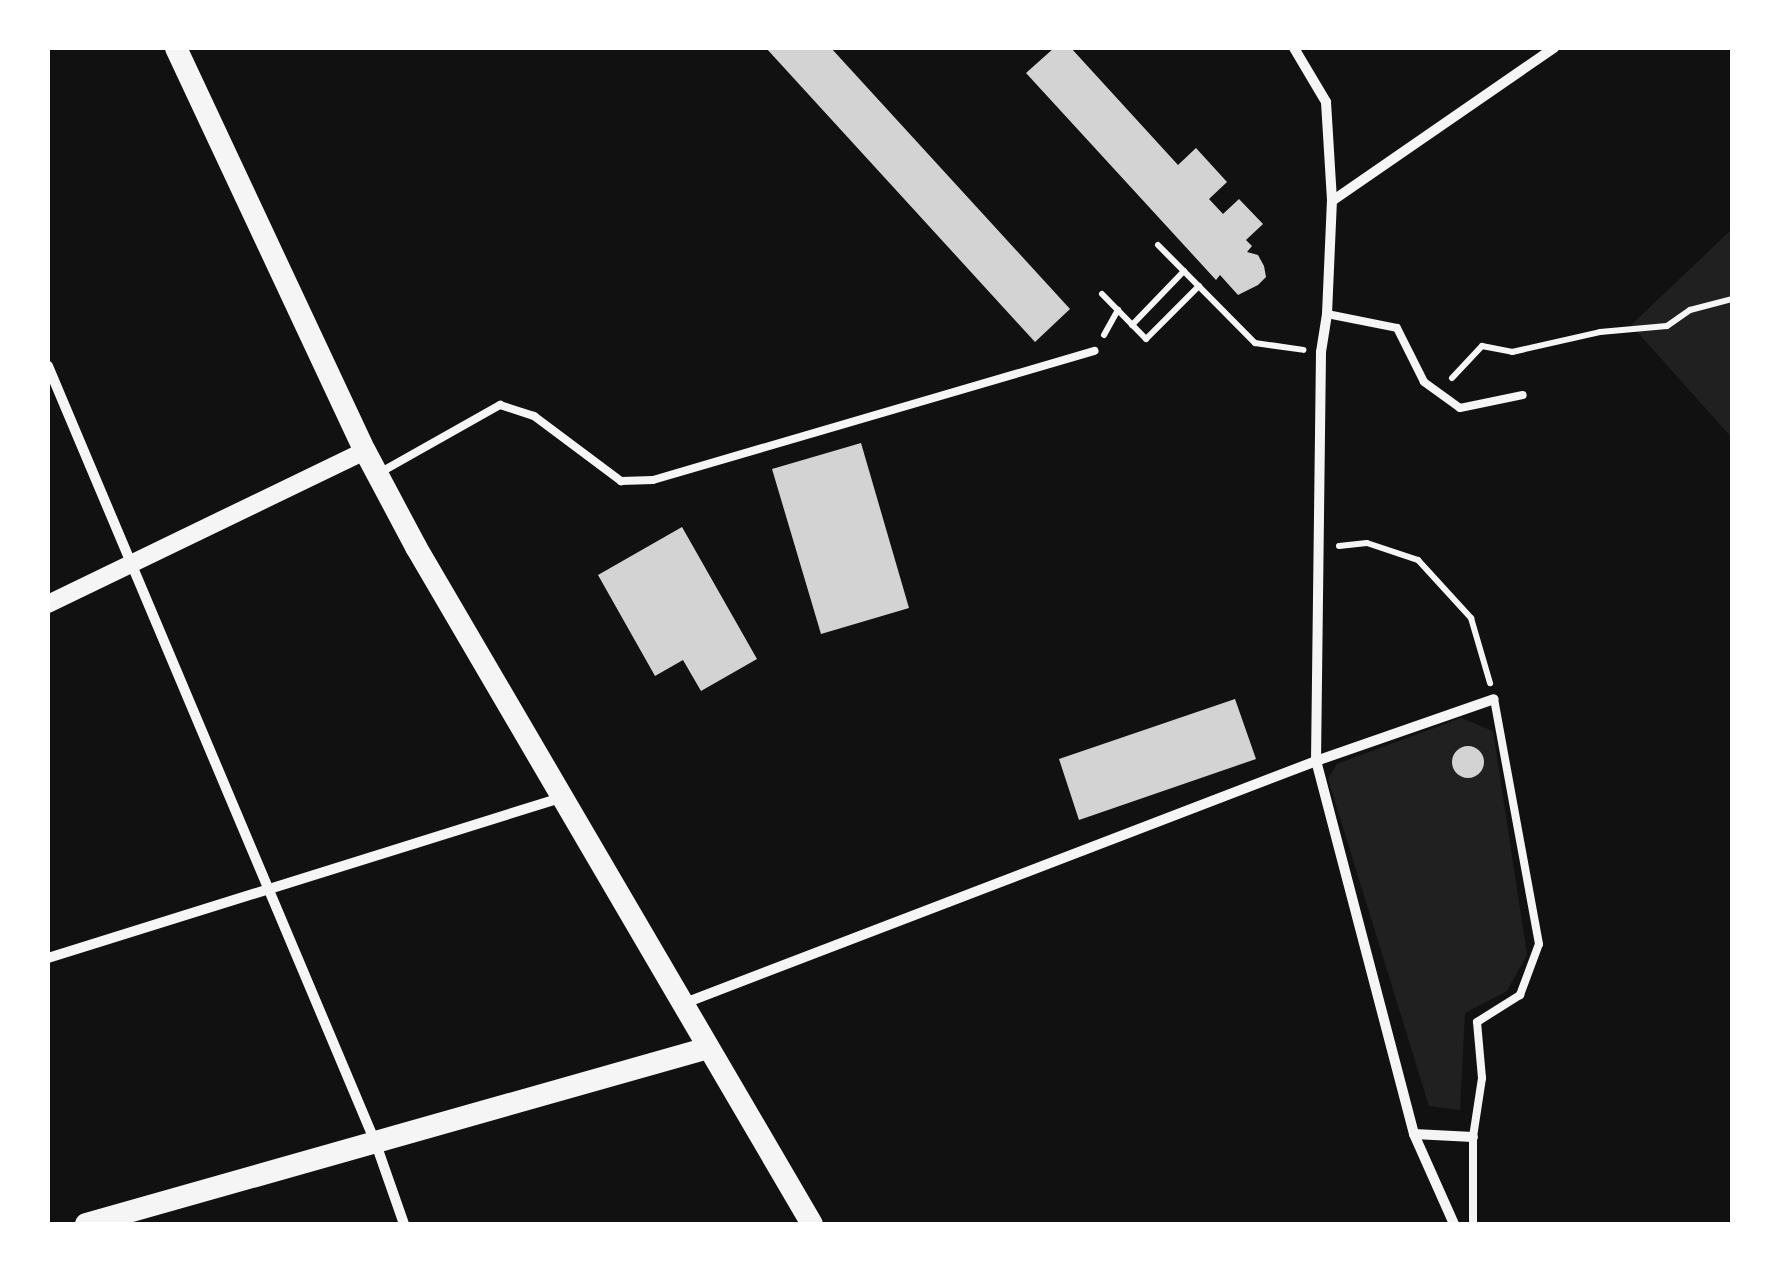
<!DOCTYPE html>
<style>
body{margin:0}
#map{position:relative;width:1780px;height:1272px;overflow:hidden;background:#111;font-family:Rubik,sans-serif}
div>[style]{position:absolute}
.green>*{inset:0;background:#202020}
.building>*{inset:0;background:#d3d3d3}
.round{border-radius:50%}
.path>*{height:6px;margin:-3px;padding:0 3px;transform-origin:3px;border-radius:3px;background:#f5f5f5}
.service>*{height:8px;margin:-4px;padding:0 4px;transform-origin:4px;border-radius:4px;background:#f5f5f5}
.minor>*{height:10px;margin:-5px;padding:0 5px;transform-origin:5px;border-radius:5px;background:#f5f5f5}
.tertiary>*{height:18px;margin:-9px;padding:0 9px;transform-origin:9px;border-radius:9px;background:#f5f5f5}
.primary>*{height:22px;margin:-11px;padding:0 11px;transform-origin:11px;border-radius:11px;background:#f5f5f5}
span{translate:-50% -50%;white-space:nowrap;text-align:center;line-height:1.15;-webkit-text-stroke:8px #fff;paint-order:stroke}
.frame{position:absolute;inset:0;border:50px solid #fff;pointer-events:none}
</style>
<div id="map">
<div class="green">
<div style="clip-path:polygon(1732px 229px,1732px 438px,1631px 325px)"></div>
<div style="clip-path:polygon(1461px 718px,1493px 731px,1527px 955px,1507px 991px,1465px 1013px,1460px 1110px,1429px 1106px,1328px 779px,1337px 764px)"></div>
</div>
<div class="building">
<div style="clip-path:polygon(766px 48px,831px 48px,1070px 309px,1035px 342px)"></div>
<div style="clip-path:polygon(1054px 48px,1071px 48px,1178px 165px,1196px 148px,1227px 182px,1209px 199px,1223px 214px,1239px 199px,1263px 224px,1246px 240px,1252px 246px,1247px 252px,1258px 255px,1264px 266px,1266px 277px,1258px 285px,1238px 295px,1220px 275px,1216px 280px,1026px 73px)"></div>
<div style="clip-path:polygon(861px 443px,909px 608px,821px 634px,772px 469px)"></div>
<div style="clip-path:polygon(682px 527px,757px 659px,701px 691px,683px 660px,655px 676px,598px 575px)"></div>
<div style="clip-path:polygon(1235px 699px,1256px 759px,1079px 820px,1059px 759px)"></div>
<div class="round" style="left:1452px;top:746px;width:32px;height:32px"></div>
</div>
<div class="path">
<div style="left:1158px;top:245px;width:138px;rotate:45.3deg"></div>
<div style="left:1255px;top:343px;width:49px;rotate:8.1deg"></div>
<div style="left:1102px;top:294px;width:63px;rotate:45.6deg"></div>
<div style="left:1146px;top:339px;width:75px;rotate:-45deg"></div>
<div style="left:1132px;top:325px;width:75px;rotate:-46.1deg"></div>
<div style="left:1104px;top:335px;width:29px;rotate:-61deg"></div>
<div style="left:1452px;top:378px;width:44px;rotate:-46.8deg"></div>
<div style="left:1482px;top:346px;width:31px;rotate:11deg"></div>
<div style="left:1512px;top:352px;width:90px;rotate:-12.8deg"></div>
<div style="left:1600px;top:332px;width:67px;rotate:-5.1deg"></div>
<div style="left:1667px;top:326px;width:28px;rotate:-35deg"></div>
<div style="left:1690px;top:310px;width:43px;rotate:-14.7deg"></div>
<div style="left:1339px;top:546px;width:28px;rotate:-6deg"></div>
<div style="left:1367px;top:543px;width:54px;rotate:18.4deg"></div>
<div style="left:1418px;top:560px;width:79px;rotate:47.6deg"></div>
<div style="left:1471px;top:618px;width:68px;rotate:73.7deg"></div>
</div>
<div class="service">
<div style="left:1327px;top:314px;width:71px;rotate:11.3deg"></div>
<div style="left:1397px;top:328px;width:60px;rotate:63.4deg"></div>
<div style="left:1424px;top:382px;width:44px;rotate:35.8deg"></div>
<div style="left:1460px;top:408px;width:64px;rotate:-11.7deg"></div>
<div style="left:381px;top:472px;width:137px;rotate:-29.4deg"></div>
<div style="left:500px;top:405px;width:36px;rotate:18deg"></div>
<div style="left:534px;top:416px;width:109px;rotate:36.8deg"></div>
<div style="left:621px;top:481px;width:32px;rotate:-2deg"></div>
<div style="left:653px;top:480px;width:460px;rotate:-16.3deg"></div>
<div style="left:1473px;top:1224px;width:87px;rotate:-90deg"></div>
<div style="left:1473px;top:1137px;width:60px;rotate:-81.3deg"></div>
<div style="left:1482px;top:1078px;width:56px;rotate:-95.1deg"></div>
<div style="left:1477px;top:1022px;width:51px;rotate:-32.1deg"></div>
<div style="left:1520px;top:995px;width:54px;rotate:-69.6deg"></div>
<div style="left:1539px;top:944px;width:249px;rotate:-100.4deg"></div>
</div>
<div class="minor">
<div style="left:1294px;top:48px;width:63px;rotate:59.3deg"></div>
<div style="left:1326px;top:102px;width:99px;rotate:86.5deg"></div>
<div style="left:48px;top:366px;width:844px;rotate:67.14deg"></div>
<div style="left:376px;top:1144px;width:85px;rotate:70.7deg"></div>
<div style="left:48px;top:958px;width:536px;rotate:-17.35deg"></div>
<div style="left:685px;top:1003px;width:676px;rotate:-20.98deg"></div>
<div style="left:1316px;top:761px;width:409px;rotate:-89.3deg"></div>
<div style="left:1321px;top:352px;width:38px;rotate:-81deg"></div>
<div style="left:1327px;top:314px;width:113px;rotate:-87.5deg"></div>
<div style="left:1332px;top:201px;width:270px;rotate:-34.6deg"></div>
<div style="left:1414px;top:1134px;width:59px;rotate:2.9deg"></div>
<div style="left:1454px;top:1224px;width:98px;rotate:-114deg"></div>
<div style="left:1414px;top:1134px;width:386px;rotate:-104.7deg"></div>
<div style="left:1316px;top:761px;width:188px;rotate:-19.2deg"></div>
</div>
<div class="tertiary">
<div style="left:48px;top:604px;width:352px;rotate:-25.8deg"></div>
</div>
<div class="primary">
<div style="left:176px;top:48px;width:445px;rotate:64.9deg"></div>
<div style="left:365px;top:451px;width:109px;rotate:62deg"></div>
<div style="left:416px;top:547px;width:784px;rotate:59.68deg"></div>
<div style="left:86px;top:1224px;width:646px;rotate:-15.8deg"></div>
</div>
<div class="frame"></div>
</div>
